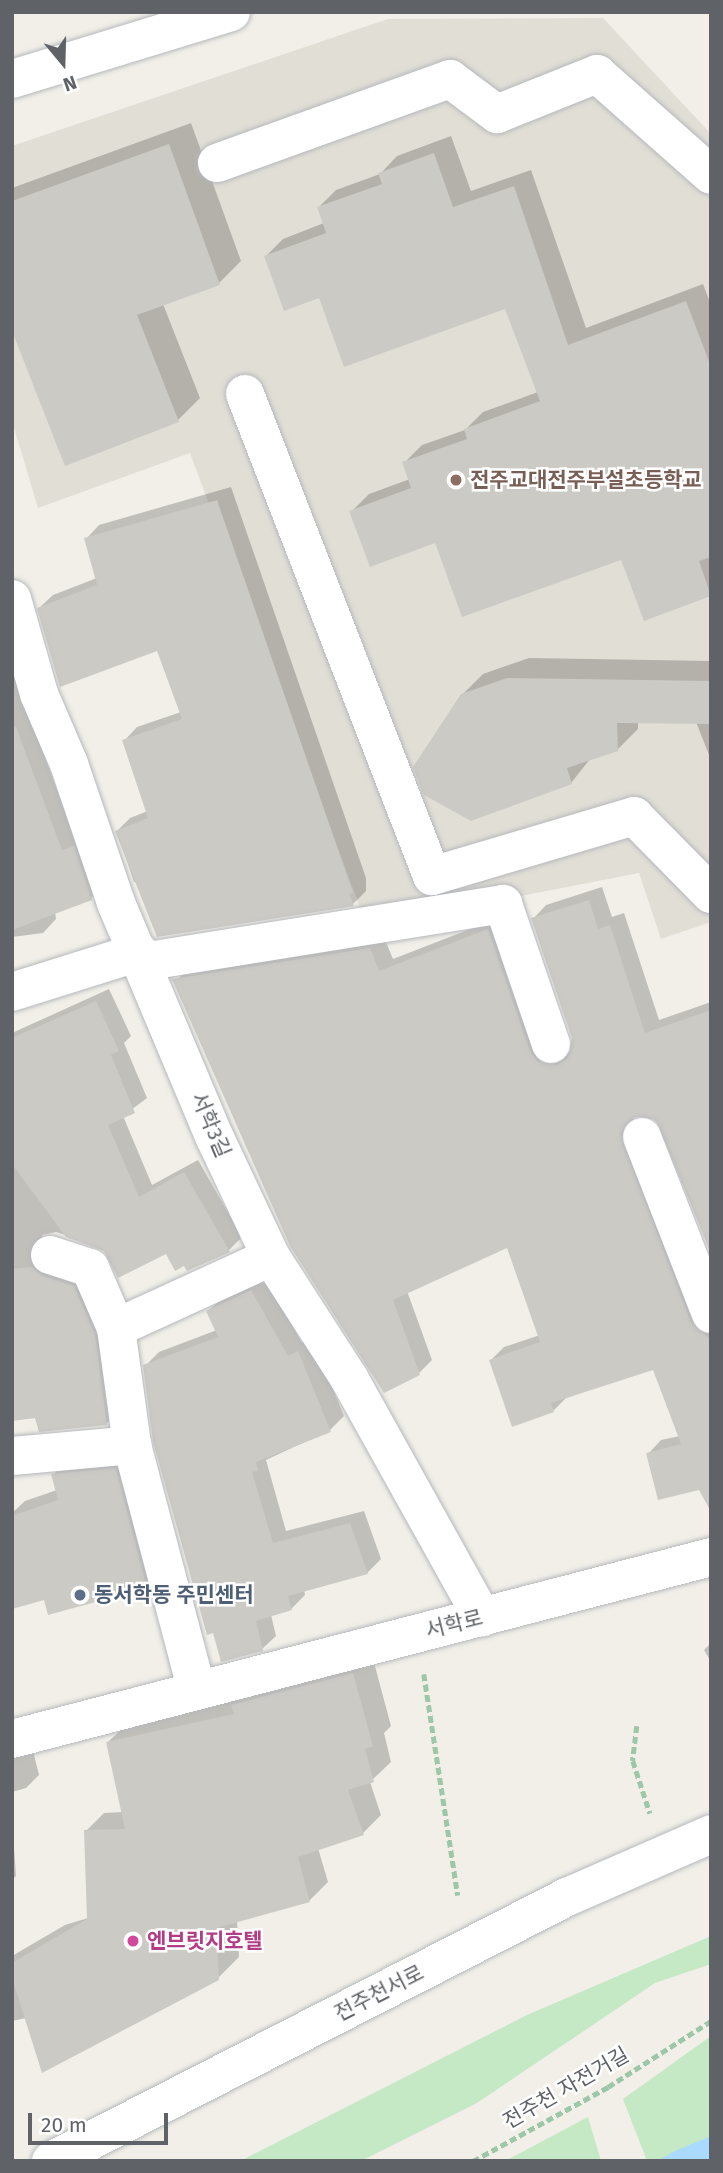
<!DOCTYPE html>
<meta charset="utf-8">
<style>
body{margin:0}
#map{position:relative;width:723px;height:2173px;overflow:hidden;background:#f1efe8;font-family:"Fira Sans","Noto Sans KR",sans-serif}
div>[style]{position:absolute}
.education>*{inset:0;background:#e1ded6}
.green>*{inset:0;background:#c5e8c5}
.water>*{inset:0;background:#aadaff}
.shadow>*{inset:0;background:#0003}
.building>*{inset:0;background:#cccac5}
.path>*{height:4.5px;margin-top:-2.25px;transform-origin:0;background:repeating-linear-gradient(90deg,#9cc7a9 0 7px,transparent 0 10.5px)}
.roads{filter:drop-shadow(0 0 2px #b5b8bc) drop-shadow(0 0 2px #b5b8bc)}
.minor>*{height:38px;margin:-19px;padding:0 19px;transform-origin:19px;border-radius:19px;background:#fff}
.dots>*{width:19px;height:19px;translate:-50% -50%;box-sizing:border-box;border:4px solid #fff;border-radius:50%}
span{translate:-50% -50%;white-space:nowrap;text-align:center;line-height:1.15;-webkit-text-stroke:5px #fff;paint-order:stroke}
.education-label{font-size:21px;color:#785e54;font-weight:700}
.left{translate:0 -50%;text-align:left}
.street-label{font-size:21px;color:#5f6368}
.service-label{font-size:21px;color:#4e5e75;font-weight:700}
.hotel-label{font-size:21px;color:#b23c85;font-weight:700}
.frame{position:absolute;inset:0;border:14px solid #5f6368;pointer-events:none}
.north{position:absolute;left:28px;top:28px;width:70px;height:70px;-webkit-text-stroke:5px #fff;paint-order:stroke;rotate:161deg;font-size:19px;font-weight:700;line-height:28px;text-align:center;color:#5f6368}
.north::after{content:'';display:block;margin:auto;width:24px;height:32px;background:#5f6368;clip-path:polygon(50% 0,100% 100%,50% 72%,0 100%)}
.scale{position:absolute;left:28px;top:2113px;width:140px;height:32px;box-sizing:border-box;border:4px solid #5f6368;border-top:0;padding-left:9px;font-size:21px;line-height:24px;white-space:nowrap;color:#5f6368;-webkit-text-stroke:5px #fff;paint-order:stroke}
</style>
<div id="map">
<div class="education">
<div style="clip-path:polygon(603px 18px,711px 134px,711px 922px,661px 939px,639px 873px,367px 926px,190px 453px,38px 508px,12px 421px,12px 146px,388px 19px)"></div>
</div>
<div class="green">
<div style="clip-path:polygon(711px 1936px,711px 1964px,655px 1983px,477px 2103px,361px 2161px,240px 2161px,527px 2015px)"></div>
<div style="clip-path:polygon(711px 2036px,711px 2136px,657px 2161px,647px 2161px,623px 2099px)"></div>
<div style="clip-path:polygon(588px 2117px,601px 2161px,505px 2161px)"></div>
</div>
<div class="water">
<div style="clip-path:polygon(711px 2136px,711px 2161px,657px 2161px,675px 2151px)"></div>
</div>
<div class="shadow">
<div style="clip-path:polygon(191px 123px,241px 261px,219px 283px,163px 304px,200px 398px,178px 420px,12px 322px,12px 188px)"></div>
<div style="clip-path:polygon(451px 136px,471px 191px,531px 170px,586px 328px,703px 284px,711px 305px,710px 594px,622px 558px,436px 541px,351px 512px,369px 494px,410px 479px,404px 463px,422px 445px,465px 430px,483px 412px,538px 392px,506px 307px,320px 296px,266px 256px,283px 239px,324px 223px,319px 207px,336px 190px,380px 174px,397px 156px)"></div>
<div style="clip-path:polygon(231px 487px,366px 878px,366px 891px,353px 904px,134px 882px,117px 831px,130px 818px,148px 811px,124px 741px,137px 727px,181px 712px,158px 649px,39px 608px,53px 595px,97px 578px,86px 539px,99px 525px)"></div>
<div style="clip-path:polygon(12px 641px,22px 696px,75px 838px,104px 885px,91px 898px,55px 912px,56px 919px,43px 933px,12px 937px)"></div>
<div style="clip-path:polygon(529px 658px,711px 661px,711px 760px,696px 722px,638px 721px,638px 729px,617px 750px,591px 758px,571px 783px,462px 695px,483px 674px)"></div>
<div style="clip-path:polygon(602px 887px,612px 917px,624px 913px,659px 1020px,711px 1002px,711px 1254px,664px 1128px,647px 1114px,633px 1118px,634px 1131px,711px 1314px,711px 1485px,648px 1454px,661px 1440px,680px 1436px,654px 1368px,566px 1398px,553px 1411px,491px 1360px,504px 1347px,540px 1335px,508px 1246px,407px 1291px,432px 1360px,419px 1373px,175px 982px,188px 969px,383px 935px,393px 959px,501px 917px,551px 1048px,571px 1052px,574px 1037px,533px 919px,546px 905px)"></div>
<div style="clip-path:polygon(109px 989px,131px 1036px,124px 1043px,147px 1098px,123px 1116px,152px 1185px,198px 1160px,242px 1237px,229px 1250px,185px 1264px,166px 1251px,111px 1258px,98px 1246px,56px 1232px,42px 1235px,46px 1256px,87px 1273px,120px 1410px,106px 1424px,36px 1416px,12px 1419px,12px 1033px)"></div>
<div style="clip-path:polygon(265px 1278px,302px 1343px,312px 1338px,344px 1416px,330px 1430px,266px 1460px,286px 1531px,364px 1511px,381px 1559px,367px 1573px,304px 1590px,305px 1595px,291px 1609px,271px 1615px,276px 1636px,262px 1649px,145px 1366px,159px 1352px,217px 1330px,208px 1311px,222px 1298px)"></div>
<div style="clip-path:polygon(133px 1452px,164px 1569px,146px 1587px,45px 1597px,12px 1593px,12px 1513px,25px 1501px,57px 1490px,53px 1475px,71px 1457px)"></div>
<div style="clip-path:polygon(711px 1643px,711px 1662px,704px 1650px)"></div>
<div style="clip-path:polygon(372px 1655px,391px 1726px,384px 1733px,391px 1762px,370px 1782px,381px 1815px,363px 1833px,318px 1848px,328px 1882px,309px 1901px,237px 1920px,239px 1957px,218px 1978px,12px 2021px,12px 1956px,65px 1925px,219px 1878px,86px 1831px,104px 1813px,123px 1812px,108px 1742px,127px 1724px)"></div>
<div style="clip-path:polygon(12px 1742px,32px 1747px,39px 1775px,26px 1788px,12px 1792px)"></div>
<div style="clip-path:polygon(12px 1819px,16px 1876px,12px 1880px)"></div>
</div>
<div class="building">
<div style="clip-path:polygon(169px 144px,220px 285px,137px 315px,179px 422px,65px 466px,12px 331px,12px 201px)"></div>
<div style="clip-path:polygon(434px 153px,453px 207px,514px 186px,568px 345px,686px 301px,711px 367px,711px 557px,699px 561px,711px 596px,644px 621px,621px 560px,462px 617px,435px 543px,370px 567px,349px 511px,411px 488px,402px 462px,467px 439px,464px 429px,540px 401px,505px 309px,344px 367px,319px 298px,284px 311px,264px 256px,326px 233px,317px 207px,382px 184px,378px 173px)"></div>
<div style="clip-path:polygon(217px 500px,353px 893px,349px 894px,354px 906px,157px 937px,115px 831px,148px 818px,122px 740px,182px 719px,157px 651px,60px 687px,37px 608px,97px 585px,84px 538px)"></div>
<div style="clip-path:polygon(507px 678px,711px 681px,711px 724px,617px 723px,618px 751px,567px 768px,572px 784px,471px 821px,424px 795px,413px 767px,461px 694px)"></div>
<div style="clip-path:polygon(16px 727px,62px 850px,74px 846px,92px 900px,12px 930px,12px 728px)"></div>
<div style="clip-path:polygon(589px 900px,598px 929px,610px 925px,645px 1033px,711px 1010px,711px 1253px,656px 1120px,635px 1116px,620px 1134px,691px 1322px,711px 1340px,711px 1512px,699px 1490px,658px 1500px,646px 1453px,681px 1444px,653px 1370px,551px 1403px,554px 1412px,512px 1427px,489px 1360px,540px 1342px,507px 1248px,393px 1300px,420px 1375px,384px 1393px,290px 1246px,172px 979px,370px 948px,379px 971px,488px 929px,530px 1051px,537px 1061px,557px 1065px,568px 1058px,572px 1038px,531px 918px)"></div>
<div style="clip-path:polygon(96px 1001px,119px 1051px,111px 1055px,135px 1113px,108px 1125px,139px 1197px,184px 1172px,230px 1252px,187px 1271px,184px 1266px,175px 1271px,166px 1254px,118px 1278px,104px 1251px,66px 1237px,12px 1164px,12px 1038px)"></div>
<div style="clip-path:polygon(32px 1267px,43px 1276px,74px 1286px,95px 1334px,107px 1425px,39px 1432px,35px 1418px,12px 1421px,12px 1269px)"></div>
<div style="clip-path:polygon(251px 1290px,288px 1356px,298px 1351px,331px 1432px,256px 1462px,258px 1471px,252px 1472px,273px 1543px,350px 1523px,368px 1574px,288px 1596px,292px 1610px,256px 1621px,263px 1651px,221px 1662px,213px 1633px,207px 1635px,153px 1441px,143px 1365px,218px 1337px,206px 1311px)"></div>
<div style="clip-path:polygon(116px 1468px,147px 1588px,48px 1615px,44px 1600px,12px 1609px,12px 1516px,58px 1500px,51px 1474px)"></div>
<div style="clip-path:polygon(353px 1673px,373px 1746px,365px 1749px,374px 1782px,348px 1790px,364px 1835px,298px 1857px,310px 1902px,216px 1928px,219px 1980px,42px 2073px,12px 1978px,12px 1963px,87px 1919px,84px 1830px,125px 1829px,106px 1742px,234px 1714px,231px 1705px)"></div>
</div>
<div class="path">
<div style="left:424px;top:1674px;width:224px;rotate:81.3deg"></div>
<div style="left:637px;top:1726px;width:35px;rotate:97deg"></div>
<div style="left:633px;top:1761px;width:55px;rotate:71.9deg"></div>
<div style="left:473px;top:2161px;width:154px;rotate:-28.7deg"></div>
<div style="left:608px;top:2087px;width:122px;rotate:-32.7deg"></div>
</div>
<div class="roads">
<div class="minor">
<div style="left:12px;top:79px;width:229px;rotate:-17deg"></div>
<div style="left:217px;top:163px;width:248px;rotate:-19.8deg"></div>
<div style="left:450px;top:79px;width:59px;rotate:36.7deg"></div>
<div style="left:497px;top:114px;width:108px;rotate:-21.8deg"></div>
<div style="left:597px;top:74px;width:152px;rotate:41.5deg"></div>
<div style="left:245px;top:394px;width:517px;rotate:68.8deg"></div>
<div style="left:432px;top:876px;width:211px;rotate:-16.5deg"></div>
<div style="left:634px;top:816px;width:110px;rotate:45.4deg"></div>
<div style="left:12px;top:599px;width:99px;rotate:74.1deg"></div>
<div style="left:39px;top:694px;width:76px;rotate:66.8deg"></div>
<div style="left:69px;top:764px;width:147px;rotate:71.3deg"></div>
<div style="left:116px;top:903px;width:255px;rotate:67.2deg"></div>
<div style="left:215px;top:1138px;width:132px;rotate:64.8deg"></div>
<div style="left:271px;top:1257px;width:144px;rotate:57.2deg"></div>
<div style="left:349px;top:1378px;width:274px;rotate:60.9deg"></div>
<div style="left:142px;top:962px;width:366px;rotate:-9.1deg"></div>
<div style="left:503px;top:904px;width:148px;rotate:71.1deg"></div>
<div style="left:12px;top:992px;width:133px;rotate:-17.5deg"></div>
<div style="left:642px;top:1137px;width:190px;rotate:68.7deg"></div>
<div style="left:50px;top:1255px;width:42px;rotate:18deg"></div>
<div style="left:90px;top:1268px;width:65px;rotate:66.6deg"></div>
<div style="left:116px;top:1328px;width:118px;rotate:82.2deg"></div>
<div style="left:132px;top:1445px;width:254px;rotate:75.2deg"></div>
<div style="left:116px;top:1328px;width:170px;rotate:-24.6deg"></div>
<div style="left:12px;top:1456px;width:121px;rotate:-5.2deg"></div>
<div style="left:12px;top:1739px;width:722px;rotate:-14.59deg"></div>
<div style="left:51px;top:2161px;width:580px;rotate:-27.1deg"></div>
<div style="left:567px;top:1897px;width:157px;rotate:-23.6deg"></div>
</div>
</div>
<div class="dots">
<div style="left:456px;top:480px;background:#8d6e63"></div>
<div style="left:80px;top:1595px;background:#5c6f8a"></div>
<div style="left:133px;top:1941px;background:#d1479c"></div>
</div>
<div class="education-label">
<span class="left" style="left:470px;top:480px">전주교대전주부설초등학교</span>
</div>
<div class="street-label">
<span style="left:211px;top:1125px;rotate:67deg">서학3길</span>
<span style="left:454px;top:1624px;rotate:-14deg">서학로</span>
<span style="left:379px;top:1993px;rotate:-27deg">전주천서로</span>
<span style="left:566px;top:2088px;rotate:-30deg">전주천 자전거길</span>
</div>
<div class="service-label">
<span class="left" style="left:94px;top:1595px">동서학동 주민센터</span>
</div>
<div class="hotel-label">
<span class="left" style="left:147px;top:1941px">엔브릿지호텔</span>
</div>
<div class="frame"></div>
<div class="north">N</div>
<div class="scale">20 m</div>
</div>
